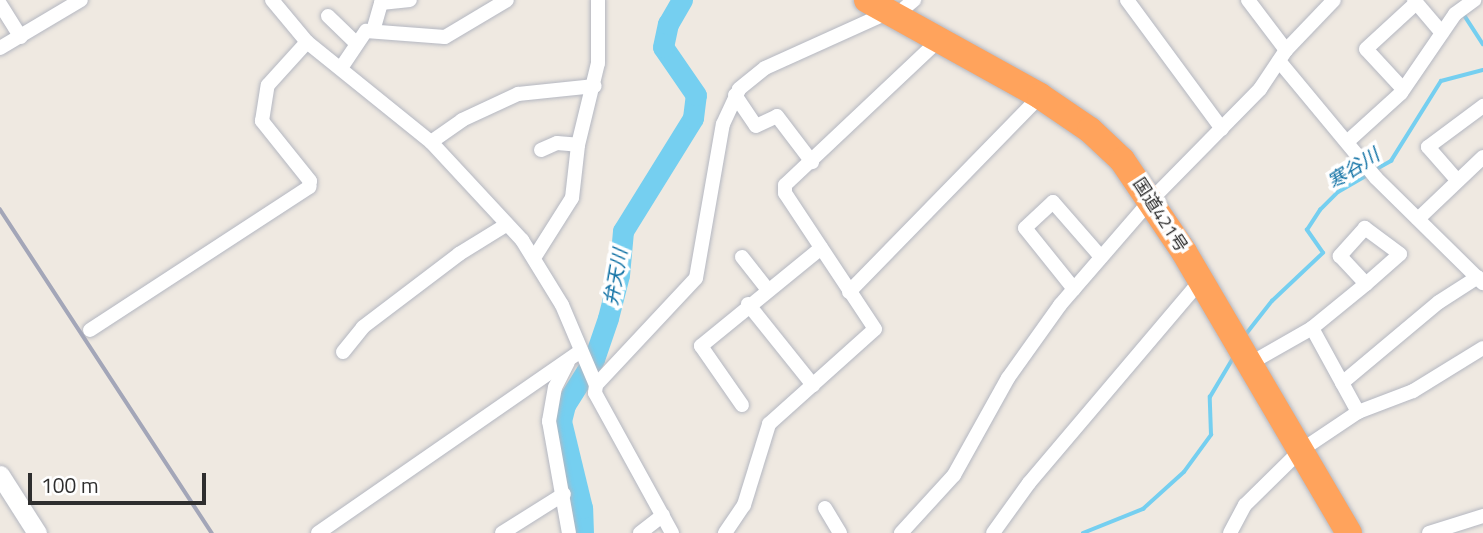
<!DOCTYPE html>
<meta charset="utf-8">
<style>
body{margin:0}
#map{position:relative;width:1483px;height:533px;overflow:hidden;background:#efe9e1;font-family:"Titillium Web","Noto Sans JP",sans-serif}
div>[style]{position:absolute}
.stream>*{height:3.5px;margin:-1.75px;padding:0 1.75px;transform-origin:1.75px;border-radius:1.75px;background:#75cff0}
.river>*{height:21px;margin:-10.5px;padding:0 10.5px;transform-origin:10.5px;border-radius:10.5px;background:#75cff0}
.roads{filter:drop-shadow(0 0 2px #b4b7c1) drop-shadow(0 0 2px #b4b7c1)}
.street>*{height:14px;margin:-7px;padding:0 7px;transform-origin:7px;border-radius:7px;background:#fff}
.secondary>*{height:19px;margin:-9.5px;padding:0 9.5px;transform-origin:9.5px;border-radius:9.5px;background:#fff}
.highway>*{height:26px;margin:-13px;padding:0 13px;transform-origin:13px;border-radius:13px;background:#ffa35c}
.rail>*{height:3.5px;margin:-1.75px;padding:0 1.75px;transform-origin:1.75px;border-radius:1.75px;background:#a3a6b8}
span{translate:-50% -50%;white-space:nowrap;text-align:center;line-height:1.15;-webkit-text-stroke:7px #fff;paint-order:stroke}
.street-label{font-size:18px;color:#2e2e2e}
.water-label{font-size:19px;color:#0d6fa3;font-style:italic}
.scale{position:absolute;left:28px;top:473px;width:178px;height:32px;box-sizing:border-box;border:4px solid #2e2e2e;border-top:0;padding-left:9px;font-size:21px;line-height:24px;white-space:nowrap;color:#2e2e2e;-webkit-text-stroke:5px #fff;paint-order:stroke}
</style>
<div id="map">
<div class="stream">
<div style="left:1463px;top:13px;width:37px;rotate:57deg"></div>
<div style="left:1373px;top:171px;width:21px;rotate:-29deg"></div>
<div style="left:1391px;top:161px;width:94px;rotate:-58deg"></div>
<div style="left:1441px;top:81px;width:43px;rotate:-14.7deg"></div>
<div style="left:1246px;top:334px;width:42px;rotate:-51.8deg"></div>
<div style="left:1272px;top:301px;width:70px;rotate:-43.3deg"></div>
<div style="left:1323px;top:253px;width:28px;rotate:-125deg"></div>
<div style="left:1307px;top:230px;width:24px;rotate:-57deg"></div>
<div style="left:1320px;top:210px;width:25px;rotate:-45deg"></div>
<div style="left:1338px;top:192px;width:34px;rotate:-30deg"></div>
<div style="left:1083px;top:533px;width:65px;rotate:-21.8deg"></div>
<div style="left:1143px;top:509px;width:55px;rotate:-42.1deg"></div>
<div style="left:1184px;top:472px;width:46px;rotate:-53.9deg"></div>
<div style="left:1211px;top:435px;width:38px;rotate:-92deg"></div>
<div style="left:1210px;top:397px;width:43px;rotate:-59.3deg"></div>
</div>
<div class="river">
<div style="left:583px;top:533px;width:25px;rotate:-92deg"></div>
<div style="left:582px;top:508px;width:89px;rotate:-103.6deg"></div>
<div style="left:561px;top:421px;width:16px;rotate:-76deg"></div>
<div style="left:565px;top:405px;width:54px;rotate:-57.8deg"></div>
<div style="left:594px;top:359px;width:43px;rotate:-71.1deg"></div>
<div style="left:608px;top:318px;width:44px;rotate:-75.7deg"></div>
<div style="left:619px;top:275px;width:44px;rotate:-84.8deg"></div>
<div style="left:623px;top:231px;width:133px;rotate:-58.2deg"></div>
<div style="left:693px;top:118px;width:23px;rotate:-83deg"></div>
<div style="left:696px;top:95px;width:58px;rotate:-124.5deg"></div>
<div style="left:663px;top:47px;width:24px;rotate:-78deg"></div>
<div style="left:668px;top:24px;width:28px;rotate:-60deg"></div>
</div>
<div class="roads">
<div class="street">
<div style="left:272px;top:0;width:55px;rotate:50.2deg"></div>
<div style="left:307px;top:42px;width:159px;rotate:38.9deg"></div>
<div style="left:431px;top:142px;width:134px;rotate:47.1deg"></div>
<div style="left:522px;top:240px;width:76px;rotate:58.4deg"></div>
<div style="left:562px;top:305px;width:87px;rotate:67deg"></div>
<div style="left:596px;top:385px;width:8px;rotate:97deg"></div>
<div style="left:595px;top:393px;width:160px;rotate:61.2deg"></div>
<div style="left:1127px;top:0;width:160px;rotate:53.6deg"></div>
<div style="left:1248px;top:0;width:63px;rotate:52.8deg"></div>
<div style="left:1414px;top:0;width:43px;rotate:49.7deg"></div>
<div style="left:0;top:4px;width:39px;rotate:58deg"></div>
<div style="left:328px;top:16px;width:37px;rotate:44deg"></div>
<div style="left:895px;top:16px;width:25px;rotate:-40deg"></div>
<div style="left:373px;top:31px;width:29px;rotate:-74deg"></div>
<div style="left:381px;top:3px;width:29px;rotate:-6deg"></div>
<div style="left:0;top:48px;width:94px;rotate:-30.7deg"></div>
<div style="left:1279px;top:61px;width:152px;rotate:50.3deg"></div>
<div style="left:1376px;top:178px;width:150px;rotate:44.5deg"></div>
<div style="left:341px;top:68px;width:45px;rotate:-56deg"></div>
<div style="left:366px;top:31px;width:79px;rotate:4.3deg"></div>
<div style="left:445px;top:37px;width:72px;rotate:-30.8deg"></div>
<div style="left:1403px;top:89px;width:54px;rotate:-132.8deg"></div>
<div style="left:1366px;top:49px;width:68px;rotate:-42.6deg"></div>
<div style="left:735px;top:95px;width:37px;rotate:56deg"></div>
<div style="left:756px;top:126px;width:23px;rotate:-25deg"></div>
<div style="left:777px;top:116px;width:58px;rotate:52.7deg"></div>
<div style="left:431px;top:142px;width:38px;rotate:-35deg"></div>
<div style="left:462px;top:120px;width:62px;rotate:-24.9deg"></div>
<div style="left:518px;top:94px;width:77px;rotate:-5.9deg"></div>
<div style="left:1347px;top:142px;width:73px;rotate:-42.2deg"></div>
<div style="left:1401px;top:93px;width:96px;rotate:-55.6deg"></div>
<div style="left:1455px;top:14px;width:24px;rotate:-36deg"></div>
<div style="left:541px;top:150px;width:17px;rotate:-24deg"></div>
<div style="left:557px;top:143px;width:21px;rotate:5deg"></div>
<div style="left:1457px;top:180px;width:44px;rotate:-131.3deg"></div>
<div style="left:1428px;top:147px;width:69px;rotate:-36.7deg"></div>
<div style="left:1418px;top:219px;width:90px;rotate:-43.6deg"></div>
<div style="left:742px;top:257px;width:42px;rotate:51.8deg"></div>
<div style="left:534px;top:258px;width:71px;rotate:-57.7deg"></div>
<div style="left:572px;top:198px;width:53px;rotate:-83.5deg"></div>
<div style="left:578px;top:145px;width:84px;rotate:-76.3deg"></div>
<div style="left:598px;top:63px;width:63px;rotate:-90deg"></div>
<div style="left:1074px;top:289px;width:78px;rotate:-128.8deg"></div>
<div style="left:1025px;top:228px;width:38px;rotate:-43deg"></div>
<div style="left:1053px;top:202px;width:73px;rotate:48.9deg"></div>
<div style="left:849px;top:292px;width:274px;rotate:-45.7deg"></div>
<div style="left:748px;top:304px;width:104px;rotate:51.3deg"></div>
<div style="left:1312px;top:328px;width:96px;rotate:61.3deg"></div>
<div style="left:90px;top:330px;width:262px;rotate:-33.1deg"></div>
<div style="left:309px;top:187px;width:6px;rotate:-81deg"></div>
<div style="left:310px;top:181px;width:77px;rotate:-128.7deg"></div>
<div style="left:262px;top:121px;width:36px;rotate:-81deg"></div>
<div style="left:268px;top:85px;width:58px;rotate:-47.8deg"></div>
<div style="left:343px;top:352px;width:32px;rotate:-51deg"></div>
<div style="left:363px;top:327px;width:121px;rotate:-37.2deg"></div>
<div style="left:459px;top:254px;width:55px;rotate:-31.7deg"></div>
<div style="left:568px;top:362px;width:28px;rotate:117deg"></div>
<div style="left:555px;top:387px;width:35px;rotate:100deg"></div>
<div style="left:549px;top:421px;width:114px;rotate:79.9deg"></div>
<div style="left:1249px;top:364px;width:73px;rotate:-29.7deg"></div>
<div style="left:1312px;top:328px;width:70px;rotate:-39.2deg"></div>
<div style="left:1366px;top:284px;width:45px;rotate:-41.4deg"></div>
<div style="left:1400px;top:254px;width:44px;rotate:-143.4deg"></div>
<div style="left:1365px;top:228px;width:38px;rotate:132deg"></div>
<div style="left:1340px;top:256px;width:38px;rotate:47deg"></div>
<div style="left:1342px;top:383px;width:126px;rotate:-39.9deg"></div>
<div style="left:1439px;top:302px;width:46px;rotate:-32.7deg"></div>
<div style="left:596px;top:385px;width:146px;rotate:-46.9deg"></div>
<div style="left:696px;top:278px;width:156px;rotate:-80.1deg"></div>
<div style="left:723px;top:124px;width:38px;rotate:-65deg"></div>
<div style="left:739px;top:89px;width:33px;rotate:-39deg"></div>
<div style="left:765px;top:68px;width:136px;rotate:-24.3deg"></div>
<div style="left:742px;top:405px;width:72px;rotate:-124.8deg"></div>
<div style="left:701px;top:346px;width:155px;rotate:-39.2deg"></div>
<div style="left:825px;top:508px;width:29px;rotate:59deg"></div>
<div style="left:318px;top:533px;width:320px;rotate:-34.7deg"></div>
<div style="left:502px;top:533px;width:73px;rotate:-32.2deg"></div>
<div style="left:640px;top:533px;width:29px;rotate:-38deg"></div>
<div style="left:725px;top:533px;width:34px;rotate:-56deg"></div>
<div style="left:744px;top:505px;width:85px;rotate:-72.8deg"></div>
<div style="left:769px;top:424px;width:142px;rotate:-41.9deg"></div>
<div style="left:875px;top:329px;width:163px;rotate:-123.5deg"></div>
<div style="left:785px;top:193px;width:8px;rotate:-90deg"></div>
<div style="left:785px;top:185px;width:212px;rotate:-43.3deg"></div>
<div style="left:901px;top:533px;width:79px;rotate:-47.6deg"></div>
<div style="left:954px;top:475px;width:111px;rotate:-60.9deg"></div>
<div style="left:1008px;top:378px;width:90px;rotate:-54.5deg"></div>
<div style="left:1060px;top:305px;width:139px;rotate:-49.1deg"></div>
<div style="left:1151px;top:200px;width:156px;rotate:-45.5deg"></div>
<div style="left:1260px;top:89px;width:47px;rotate:-56.3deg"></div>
<div style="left:1286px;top:50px;width:69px;rotate:-46.2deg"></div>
<div style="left:993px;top:533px;width:62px;rotate:-54.2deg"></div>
<div style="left:1029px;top:483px;width:266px;rotate:-49.7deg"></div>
<div style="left:1230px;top:533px;width:32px;rotate:-62deg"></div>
<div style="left:1245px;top:505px;width:77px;rotate:-44.5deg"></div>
<div style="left:1300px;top:451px;width:70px;rotate:-33.9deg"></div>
<div style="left:1358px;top:412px;width:59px;rotate:-20.9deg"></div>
<div style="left:1413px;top:391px;width:82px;rotate:-31.6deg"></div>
<div style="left:1429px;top:533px;width:57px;rotate:-17.5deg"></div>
</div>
<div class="secondary">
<div style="left:0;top:475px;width:69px;rotate:57.5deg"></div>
</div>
<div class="highway">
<div style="left:867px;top:0;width:198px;rotate:29deg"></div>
<div style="left:1040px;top:96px;width:60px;rotate:34.2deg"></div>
<div style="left:1090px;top:130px;width:44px;rotate:43.2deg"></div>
<div style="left:1122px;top:160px;width:111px;rotate:56deg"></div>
<div style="left:1184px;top:252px;width:326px;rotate:59.6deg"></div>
</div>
</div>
<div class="rail">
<div style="left:0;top:209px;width:387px;rotate:56.8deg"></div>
</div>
<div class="street-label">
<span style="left:1160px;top:215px;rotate:57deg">国道421号</span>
</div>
<div class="water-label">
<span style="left:1353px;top:168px;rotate:-33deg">寒谷川</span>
<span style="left:615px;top:277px;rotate:-80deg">弁天川</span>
</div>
<div class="scale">100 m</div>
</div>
